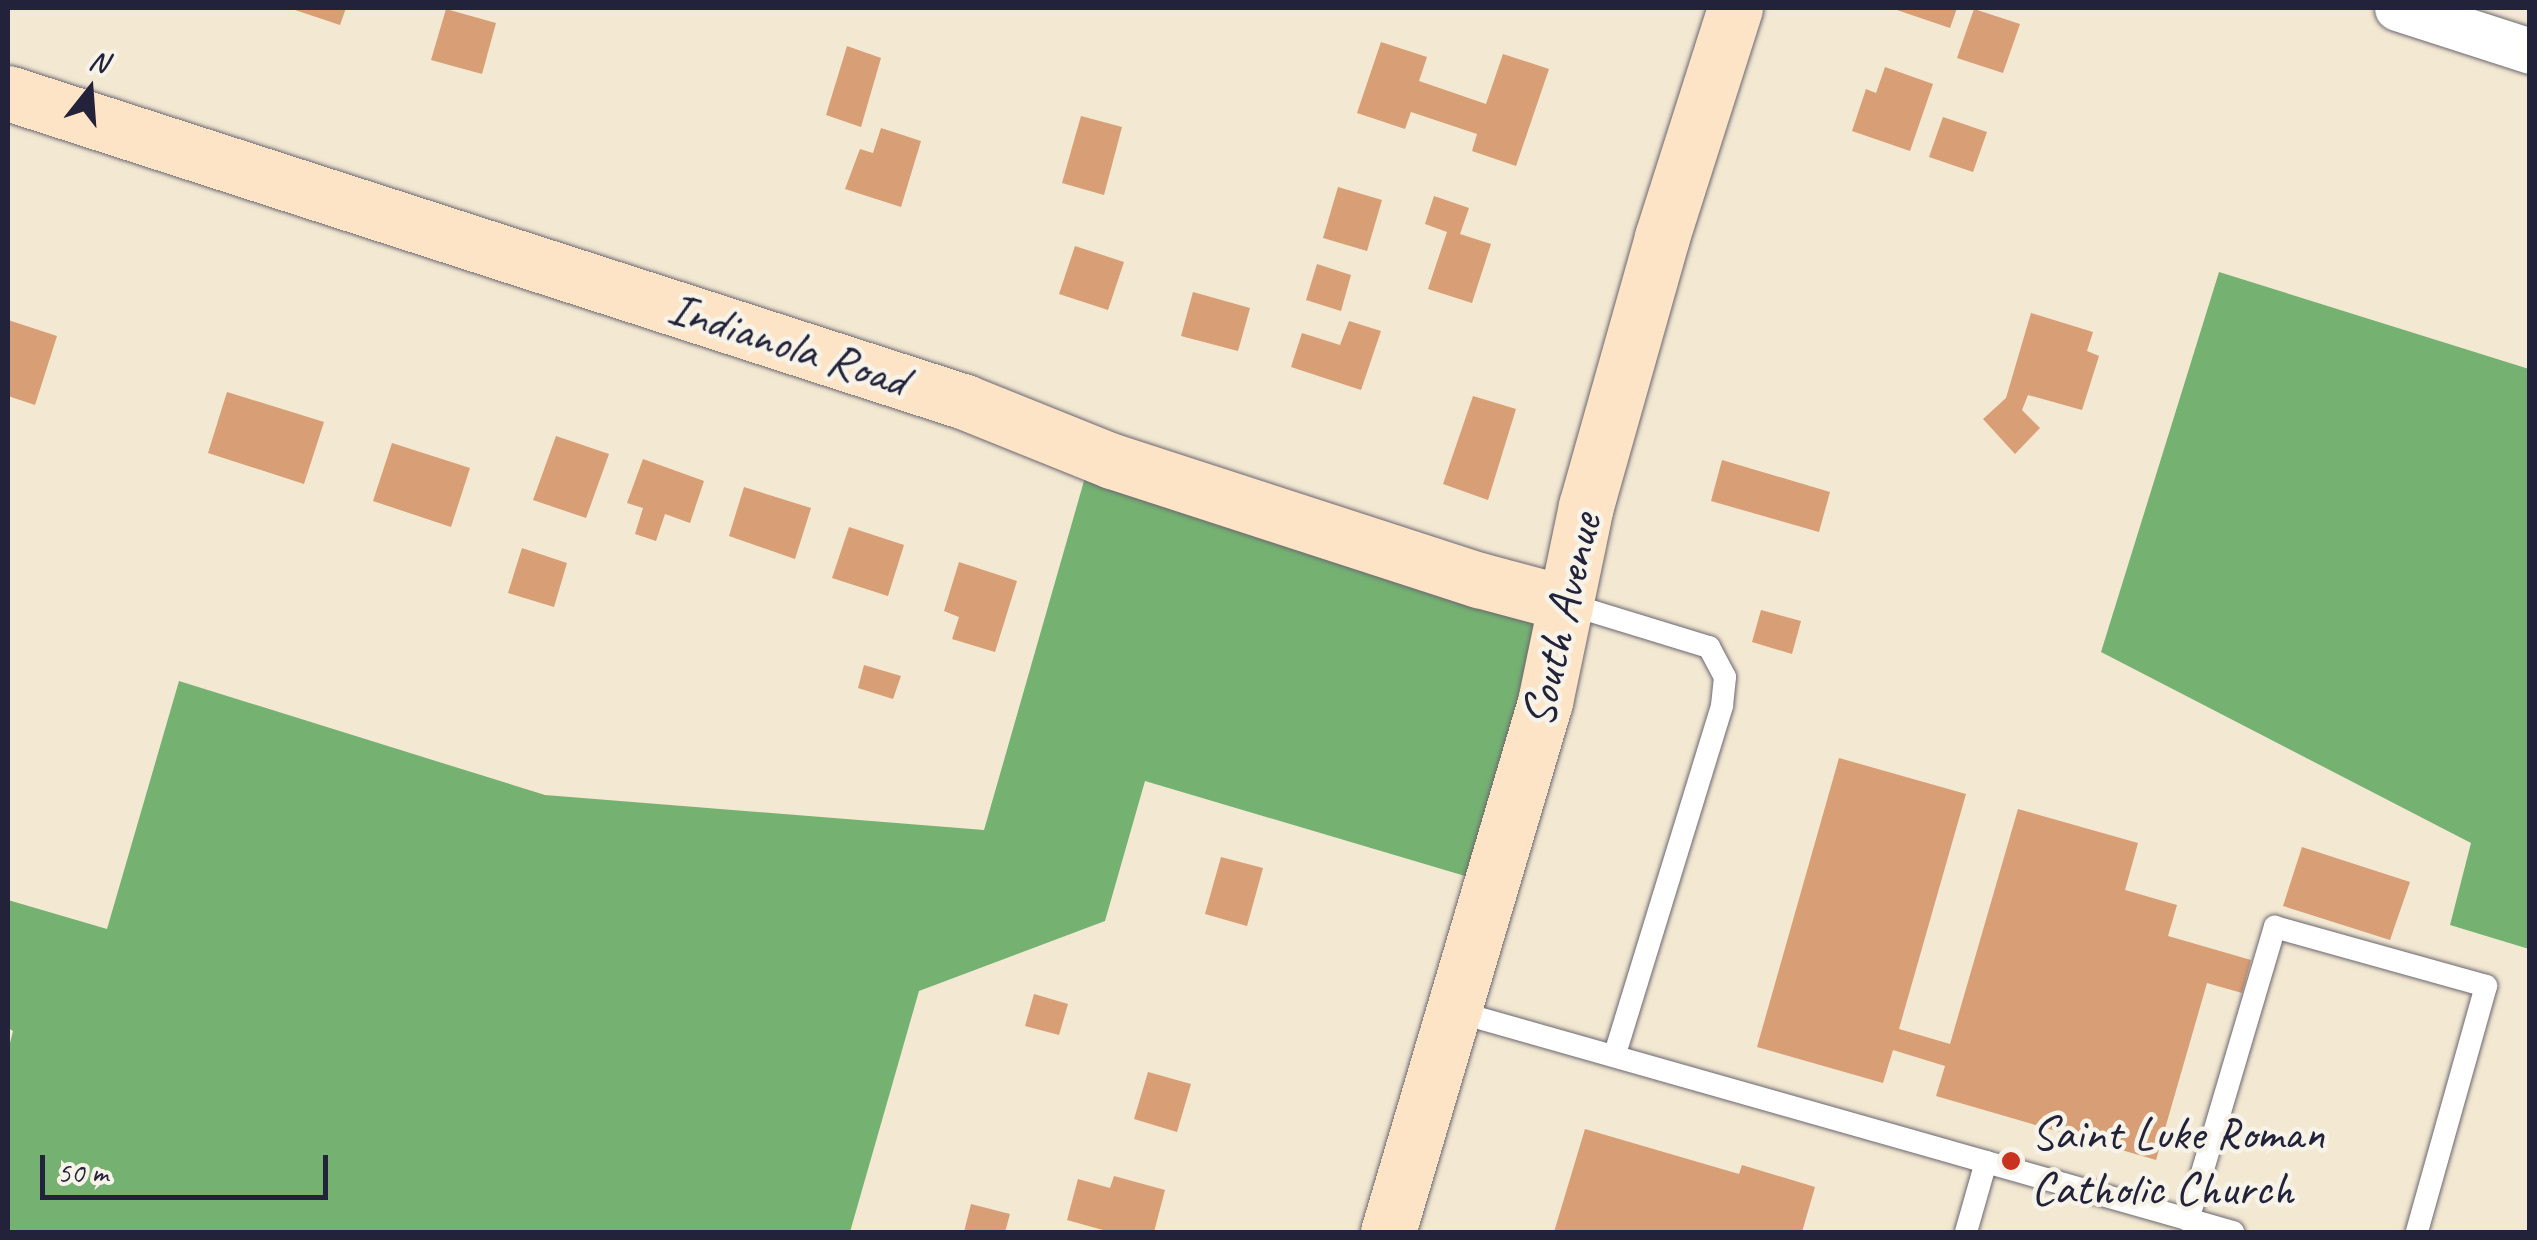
<!DOCTYPE html>
<style>
body{margin:0}
#map{position:relative;width:2537px;height:1240px;overflow:hidden;background:#f3e8d2;font-family:Caveat,sans-serif}
div>[style]{position:absolute}
.forest>*{inset:0;background:#75b272}
.building>*{inset:0;background:#d89e75}
.roads{filter:drop-shadow(0 0 2px #6b6770) drop-shadow(0 0 2px #6b6770)}
.lane>*{height:22px;margin:-11px;padding:0 11px;transform-origin:11px;border-radius:11px;background:#fff}
.street>*{height:45px;margin:-22.5px;padding:0 22.5px;transform-origin:22.5px;border-radius:22.5px;background:#fff}
.secondary>*{height:55px;margin:-27.5px;padding:0 27.5px;transform-origin:27.5px;border-radius:27.5px;background:#fee4c6}
.dots>*{width:28px;height:28px;translate:-50% -50%;box-sizing:border-box;border:5px solid #f7f3e8;border-radius:50%}
span{translate:-50% -50%;white-space:nowrap;text-align:center;line-height:1.15;-webkit-text-stroke:9px #f7f3e8;paint-order:stroke}
.street-label{font-size:48px;color:#22223b}
.poi-label{font-size:48px;color:#22223b}
.left{translate:0 -50%;text-align:left}
.frame{position:absolute;inset:0;border:10px solid #22223b;pointer-events:none}
.north{position:absolute;left:40px;top:40px;width:100px;height:100px;-webkit-text-stroke:8px #f7f3e8;paint-order:stroke;rotate:17deg;font-size:28px;font-weight:700;line-height:40px;text-align:center;color:#22223b}
.north::after{content:'';display:block;margin:auto;width:35px;height:45px;background:#22223b;clip-path:polygon(50% 0,100% 100%,50% 72%,0 100%)}
.scale{position:absolute;left:40px;top:1155px;width:288px;height:45px;box-sizing:border-box;border:5px solid #22223b;border-top:0;padding-left:12px;font-size:30px;line-height:35px;white-space:nowrap;color:#22223b;-webkit-text-stroke:8px #f7f3e8;paint-order:stroke}
</style>
<div id="map">
<div class="forest">
<div style="clip-path:polygon(2219px 272px,2529px 369px,2529px 949px,2450px 925px,2471px 843px,2101px 652px)"></div>
<div style="clip-path:polygon(1092px 453px,1565px 603px,1492px 884px,1145px 781px,1105px 921px,919px 991px,850px 1232px,8px 1232px,8px 1051px,13px 1031px,8px 1028px,8px 900px,107px 929px,179px 681px,545px 795px,984px 830px)"></div>
</div>
<div class="building">
<div style="clip-path:polygon(289px 8px,346px 8px,340px 25px)"></div>
<div style="clip-path:polygon(1891px 8px,1957px 8px,1950px 28px)"></div>
<div style="clip-path:polygon(446px 9px,496px 23px,482px 74px,431px 60px)"></div>
<div style="clip-path:polygon(1974px 9px,2020px 24px,2003px 73px,1957px 58px)"></div>
<div style="clip-path:polygon(1381px 42px,1427px 57px,1419px 81px,1486px 104px,1503px 54px,1549px 69px,1516px 166px,1472px 151px,1477px 134px,1411px 112px,1405px 129px,1357px 113px)"></div>
<div style="clip-path:polygon(847px 46px,881px 58px,861px 127px,826px 115px)"></div>
<div style="clip-path:polygon(1885px 67px,1933px 84px,1910px 151px,1852px 131px,1866px 89px,1876px 93px)"></div>
<div style="clip-path:polygon(1081px 116px,1122px 127px,1104px 195px,1062px 183px)"></div>
<div style="clip-path:polygon(1943px 117px,1987px 132px,1973px 172px,1929px 157px)"></div>
<div style="clip-path:polygon(881px 128px,921px 141px,901px 207px,845px 189px,860px 149px,873px 153px)"></div>
<div style="clip-path:polygon(1338px 187px,1382px 200px,1367px 251px,1323px 238px)"></div>
<div style="clip-path:polygon(1434px 196px,1469px 208px,1460px 234px,1491px 244px,1472px 303px,1428px 289px,1447px 232px,1425px 224px)"></div>
<div style="clip-path:polygon(1075px 246px,1124px 262px,1108px 310px,1059px 294px)"></div>
<div style="clip-path:polygon(1317px 264px,1351px 275px,1341px 311px,1306px 300px)"></div>
<div style="clip-path:polygon(1193px 292px,1250px 308px,1238px 351px,1181px 336px)"></div>
<div style="clip-path:polygon(2031px 313px,2093px 332px,2087px 351px,2099px 356px,2082px 410px,2028px 395px,2022px 410px,2040px 428px,2015px 454px,1983px 419px,2006px 398px)"></div>
<div style="clip-path:polygon(8px 320px,57px 336px,35px 405px,8px 396px)"></div>
<div style="clip-path:polygon(1349px 321px,1381px 331px,1361px 390px,1291px 367px,1302px 333px,1340px 345px)"></div>
<div style="clip-path:polygon(227px 392px,324px 422px,304px 484px,208px 453px)"></div>
<div style="clip-path:polygon(1473px 396px,1516px 409px,1488px 500px,1443px 484px)"></div>
<div style="clip-path:polygon(556px 436px,609px 454px,586px 518px,533px 500px)"></div>
<div style="clip-path:polygon(392px 443px,470px 468px,451px 527px,373px 501px)"></div>
<div style="clip-path:polygon(643px 459px,704px 481px,690px 523px,665px 514px,656px 541px,635px 534px,643px 508px,627px 503px)"></div>
<div style="clip-path:polygon(1722px 460px,1830px 492px,1819px 532px,1711px 501px)"></div>
<div style="clip-path:polygon(744px 487px,811px 508px,795px 559px,729px 536px)"></div>
<div style="clip-path:polygon(849px 527px,904px 545px,888px 596px,832px 578px)"></div>
<div style="clip-path:polygon(522px 548px,567px 563px,554px 607px,508px 593px)"></div>
<div style="clip-path:polygon(959px 562px,1017px 581px,995px 652px,952px 639px,959px 617px,944px 611px)"></div>
<div style="clip-path:polygon(1761px 610px,1801px 621px,1792px 654px,1752px 642px)"></div>
<div style="clip-path:polygon(864px 665px,901px 676px,893px 699px,858px 688px)"></div>
<div style="clip-path:polygon(1839px 758px,1966px 794px,1899px 1029px,1950px 1044px,2018px 809px,2138px 843px,2125px 890px,2177px 905px,2168px 936px,2251px 960px,2242px 993px,2207px 983px,2156px 1160px,1936px 1096px,1945px 1066px,1893px 1050px,1883px 1083px,1757px 1047px)"></div>
<div style="clip-path:polygon(2302px 847px,2410px 882px,2390px 940px,2283px 906px)"></div>
<div style="clip-path:polygon(1221px 857px,1263px 868px,1247px 926px,1205px 914px)"></div>
<div style="clip-path:polygon(1034px 994px,1068px 1004px,1059px 1035px,1025px 1026px)"></div>
<div style="clip-path:polygon(1148px 1072px,1191px 1084px,1177px 1132px,1134px 1119px)"></div>
<div style="clip-path:polygon(1585px 1129px,1739px 1174px,1742px 1165px,1815px 1187px,1802px 1232px,1554px 1232px)"></div>
<div style="clip-path:polygon(1114px 1176px,1165px 1190px,1154px 1232px,1110px 1232px,1067px 1220px,1078px 1179px,1110px 1188px)"></div>
<div style="clip-path:polygon(971px 1204px,1010px 1214px,1005px 1232px,964px 1232px)"></div>
</div>
<div class="roads">
<div class="lane">
<div style="left:1565px;top:603px;width:151px;rotate:17deg"></div>
<div style="left:1709px;top:647px;width:34px;rotate:62deg"></div>
<div style="left:1725px;top:677px;width:29px;rotate:96deg"></div>
<div style="left:1722px;top:706px;width:366px;rotate:107.1deg"></div>
<div style="left:1454px;top:1011px;width:810px;rotate:15.84deg"></div>
<div style="left:2188px;top:1220px;width:306px;rotate:-73.5deg"></div>
<div style="left:2275px;top:927px;width:219px;rotate:15.6deg"></div>
<div style="left:2486px;top:986px;width:255px;rotate:105.7deg"></div>
<div style="left:1966px;top:1232px;width:73px;rotate:-74.1deg"></div>
</div>
<div class="street">
<div style="left:2397px;top:8px;width:140px;rotate:17.9deg"></div>
</div>
<div class="secondary">
<div style="left:8px;top:93px;width:1006px;rotate:17.89deg"></div>
<div style="left:965px;top:402px;width:158px;rotate:21.9deg"></div>
<div style="left:1112px;top:461px;width:386px;rotate:18deg"></div>
<div style="left:1479px;top:580px;width:89px;rotate:15deg"></div>
<div style="left:1388px;top:1232px;width:553px;rotate:-73.5deg"></div>
<div style="left:1545px;top:702px;width:200px;rotate:-78.2deg"></div>
<div style="left:1586px;top:506px;width:280px;rotate:-74.2deg"></div>
<div style="left:1662px;top:237px;width:240px;rotate:-72.3deg"></div>
</div>
</div>
<div class="dots">
<div style="left:2011px;top:1161px;background:#c8321e"></div>
</div>
<div class="street-label">
<span style="left:788px;top:344px;rotate:18deg">Indianola Road</span>
<span style="left:1561px;top:620px;rotate:-77deg">South Avenue</span>
</div>
<div class="poi-label">
<span class="left" style="left:2031px;top:1161px">Saint Luke Roman<br>Catholic Church</span>
</div>
<div class="frame"></div>
<div class="north">N</div>
<div class="scale">50 m</div>
</div>
